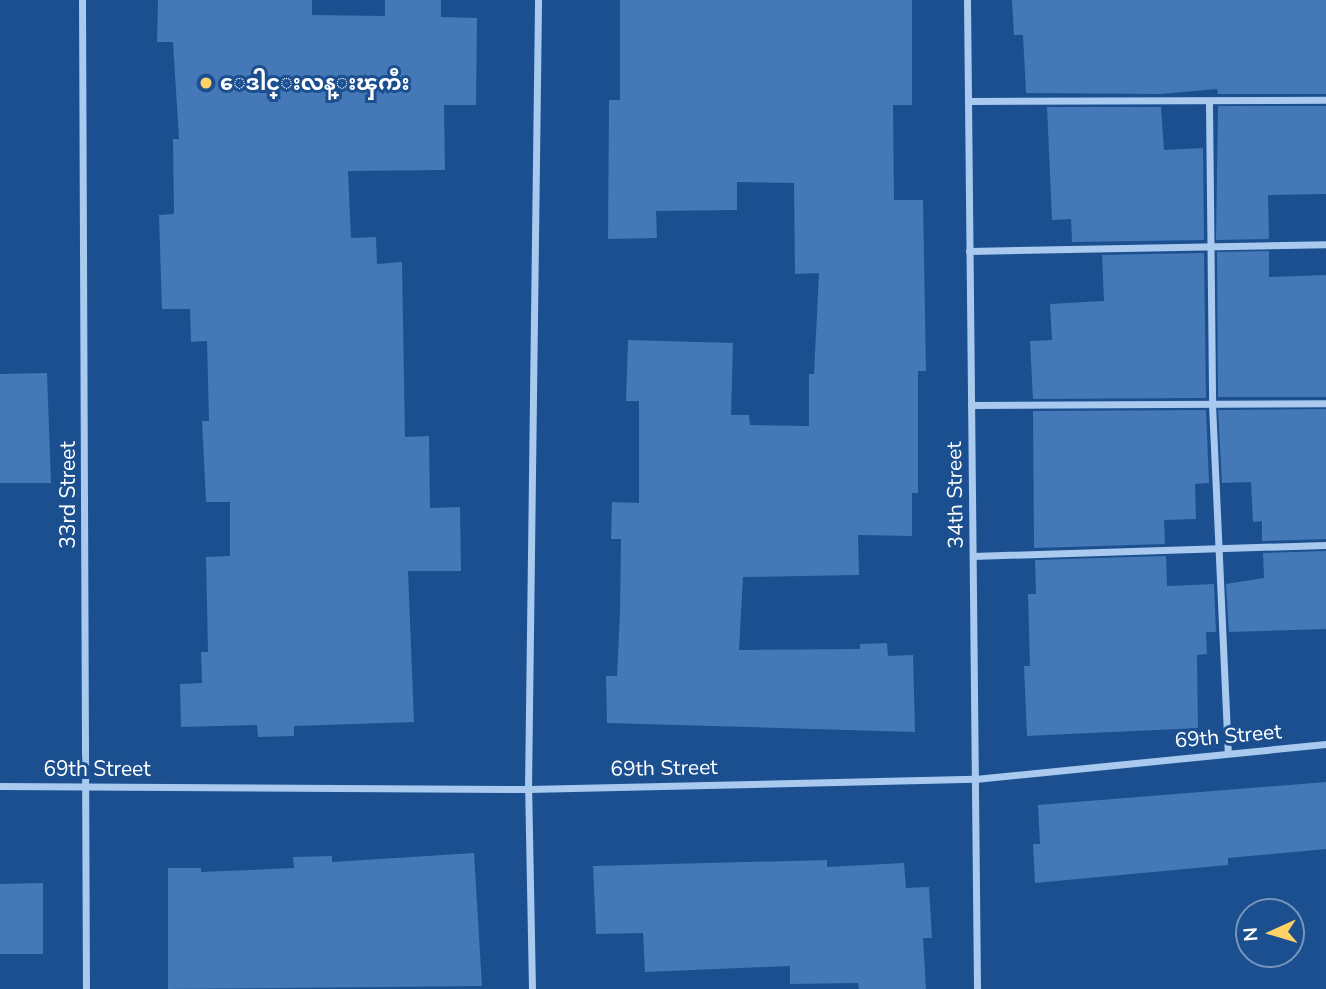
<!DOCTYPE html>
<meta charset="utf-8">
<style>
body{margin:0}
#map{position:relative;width:1326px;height:989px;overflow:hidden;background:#1b4f8f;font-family:"Nunito Sans","Noto Sans Myanmar",sans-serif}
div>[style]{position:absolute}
.building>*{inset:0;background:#4478b7}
.minor>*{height:7px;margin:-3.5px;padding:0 3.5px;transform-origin:3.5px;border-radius:3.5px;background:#a9c9ee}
.dots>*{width:19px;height:19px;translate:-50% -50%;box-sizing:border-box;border:4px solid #1b4f8f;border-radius:50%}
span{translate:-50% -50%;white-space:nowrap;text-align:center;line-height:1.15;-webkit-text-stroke:6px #1b4f8f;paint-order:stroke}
.poi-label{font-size:21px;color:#fff;font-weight:700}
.left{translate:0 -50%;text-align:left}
.street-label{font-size:21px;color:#fff}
.north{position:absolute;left:1235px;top:898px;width:70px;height:70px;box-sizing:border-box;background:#1b4f8f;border:2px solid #7695bc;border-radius:50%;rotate:266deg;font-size:19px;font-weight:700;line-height:28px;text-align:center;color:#fff}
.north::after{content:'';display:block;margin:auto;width:24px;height:32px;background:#ffd166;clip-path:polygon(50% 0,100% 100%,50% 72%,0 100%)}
</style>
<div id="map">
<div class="building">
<div style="clip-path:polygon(158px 0,312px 0,312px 15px,385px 16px,385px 0,441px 0,441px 17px,477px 18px,476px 105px,444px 105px,445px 170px,348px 171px,351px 238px,376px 237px,377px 264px,402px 262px,405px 437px,429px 436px,430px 508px,460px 507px,461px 571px,408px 571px,414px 722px,294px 726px,294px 736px,258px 737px,257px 725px,181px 727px,180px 684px,202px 683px,201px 652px,208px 652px,206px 557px,230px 556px,230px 502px,206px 502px,202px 421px,209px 421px,207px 341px,191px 342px,190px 309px,162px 309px,159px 215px,174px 214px,173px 139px,179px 139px,173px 42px,157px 42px)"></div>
<div style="clip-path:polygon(620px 0,912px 0,912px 105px,893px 105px,894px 200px,923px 200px,926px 371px,918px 371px,918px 493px,912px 493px,912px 536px,858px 535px,859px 575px,743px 577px,739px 650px,860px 649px,860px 644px,887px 643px,888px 656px,913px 655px,915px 732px,607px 723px,606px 676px,617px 676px,620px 612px,621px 539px,611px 539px,612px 502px,639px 503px,639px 401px,626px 401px,628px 340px,733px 343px,731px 415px,749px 415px,750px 425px,809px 426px,809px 374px,814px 374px,819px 273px,795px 274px,794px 183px,737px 182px,737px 210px,656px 211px,657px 238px,608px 239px,609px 100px,620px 100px)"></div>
<div style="clip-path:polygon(1012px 0,1326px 0,1326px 94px,1218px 94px,1217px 89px,1161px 94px,1026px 93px,1023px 35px,1014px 35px)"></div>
<div style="clip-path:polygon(1218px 106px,1326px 106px,1326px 194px,1268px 195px,1269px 239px,1216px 240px)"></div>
<div style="clip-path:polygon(1047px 107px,1161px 107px,1164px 150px,1203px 148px,1204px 240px,1072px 242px,1071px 219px,1052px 220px)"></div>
<div style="clip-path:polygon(1269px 251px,1269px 277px,1326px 275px,1326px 397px,1218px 397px,1217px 252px)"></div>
<div style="clip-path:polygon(1204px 253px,1206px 398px,1033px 399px,1030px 341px,1052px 340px,1050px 304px,1104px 301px,1102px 255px)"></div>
<div style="clip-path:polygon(47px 373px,51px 483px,0 483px,0 374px)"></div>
<div style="clip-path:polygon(1326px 409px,1326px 539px,1262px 541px,1262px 521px,1253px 522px,1251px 482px,1222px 483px,1218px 410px)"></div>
<div style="clip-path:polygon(1206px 410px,1209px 483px,1195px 484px,1196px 519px,1164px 520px,1165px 544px,1034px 548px,1033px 411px)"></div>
<div style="clip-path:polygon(1326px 551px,1326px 629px,1229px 632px,1226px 584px,1264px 578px,1263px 553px)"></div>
<div style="clip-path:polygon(1166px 556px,1167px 586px,1214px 584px,1216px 632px,1206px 632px,1207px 654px,1197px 655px,1198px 728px,1027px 736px,1024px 666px,1030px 666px,1028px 594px,1036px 594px,1035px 560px)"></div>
<div style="clip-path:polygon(1326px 782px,1326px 849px,1228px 858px,1228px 865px,1035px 883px,1033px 844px,1040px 844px,1038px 805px)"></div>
<div style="clip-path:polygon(474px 853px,482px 986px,168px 989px,168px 868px,201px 868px,201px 872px,294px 868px,293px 857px,332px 856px,332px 862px)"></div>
<div style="clip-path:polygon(827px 860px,827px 867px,904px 863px,906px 888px,929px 887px,932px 938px,923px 938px,926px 989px,859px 989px,858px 983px,790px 984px,790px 966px,645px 972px,643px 933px,596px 934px,593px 866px)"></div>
<div style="clip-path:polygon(43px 883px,43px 954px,0 954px,0 884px)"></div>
</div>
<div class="minor">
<div style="left:82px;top:0;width:989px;rotate:89.77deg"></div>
<div style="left:967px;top:0;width:989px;rotate:89.42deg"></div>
<div style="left:968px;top:101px;width:358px;rotate:-0.2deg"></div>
<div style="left:1209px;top:103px;width:301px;rotate:89.4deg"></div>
<div style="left:1212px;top:404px;width:349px;rotate:87.4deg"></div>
<div style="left:969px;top:251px;width:357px;rotate:-1.1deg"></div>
<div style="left:971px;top:405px;width:355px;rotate:-0.3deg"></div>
<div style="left:973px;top:556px;width:353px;rotate:-1.8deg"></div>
<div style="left:0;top:786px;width:528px;rotate:0.33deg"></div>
<div style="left:528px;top:789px;width:447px;rotate:-1.3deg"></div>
<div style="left:975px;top:779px;width:353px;rotate:-5.7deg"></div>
<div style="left:532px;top:989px;width:200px;rotate:-91.1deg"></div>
<div style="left:528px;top:789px;width:789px;rotate:-89.27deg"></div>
</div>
<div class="dots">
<div style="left:206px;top:83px;background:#ffd166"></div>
</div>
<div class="poi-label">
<span class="left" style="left:220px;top:83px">ေဒါင္းလန္းၾကီး</span>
</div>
<div class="street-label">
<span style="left:68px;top:495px;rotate:-90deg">33rd Street</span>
<span style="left:955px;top:495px;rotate:-91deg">34th Street</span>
<span style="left:1228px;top:736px;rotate:-5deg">69th Street</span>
<span style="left:664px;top:768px;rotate:-1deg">69th Street</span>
<span style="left:97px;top:769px">69th Street</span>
</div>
<div class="north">N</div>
</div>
